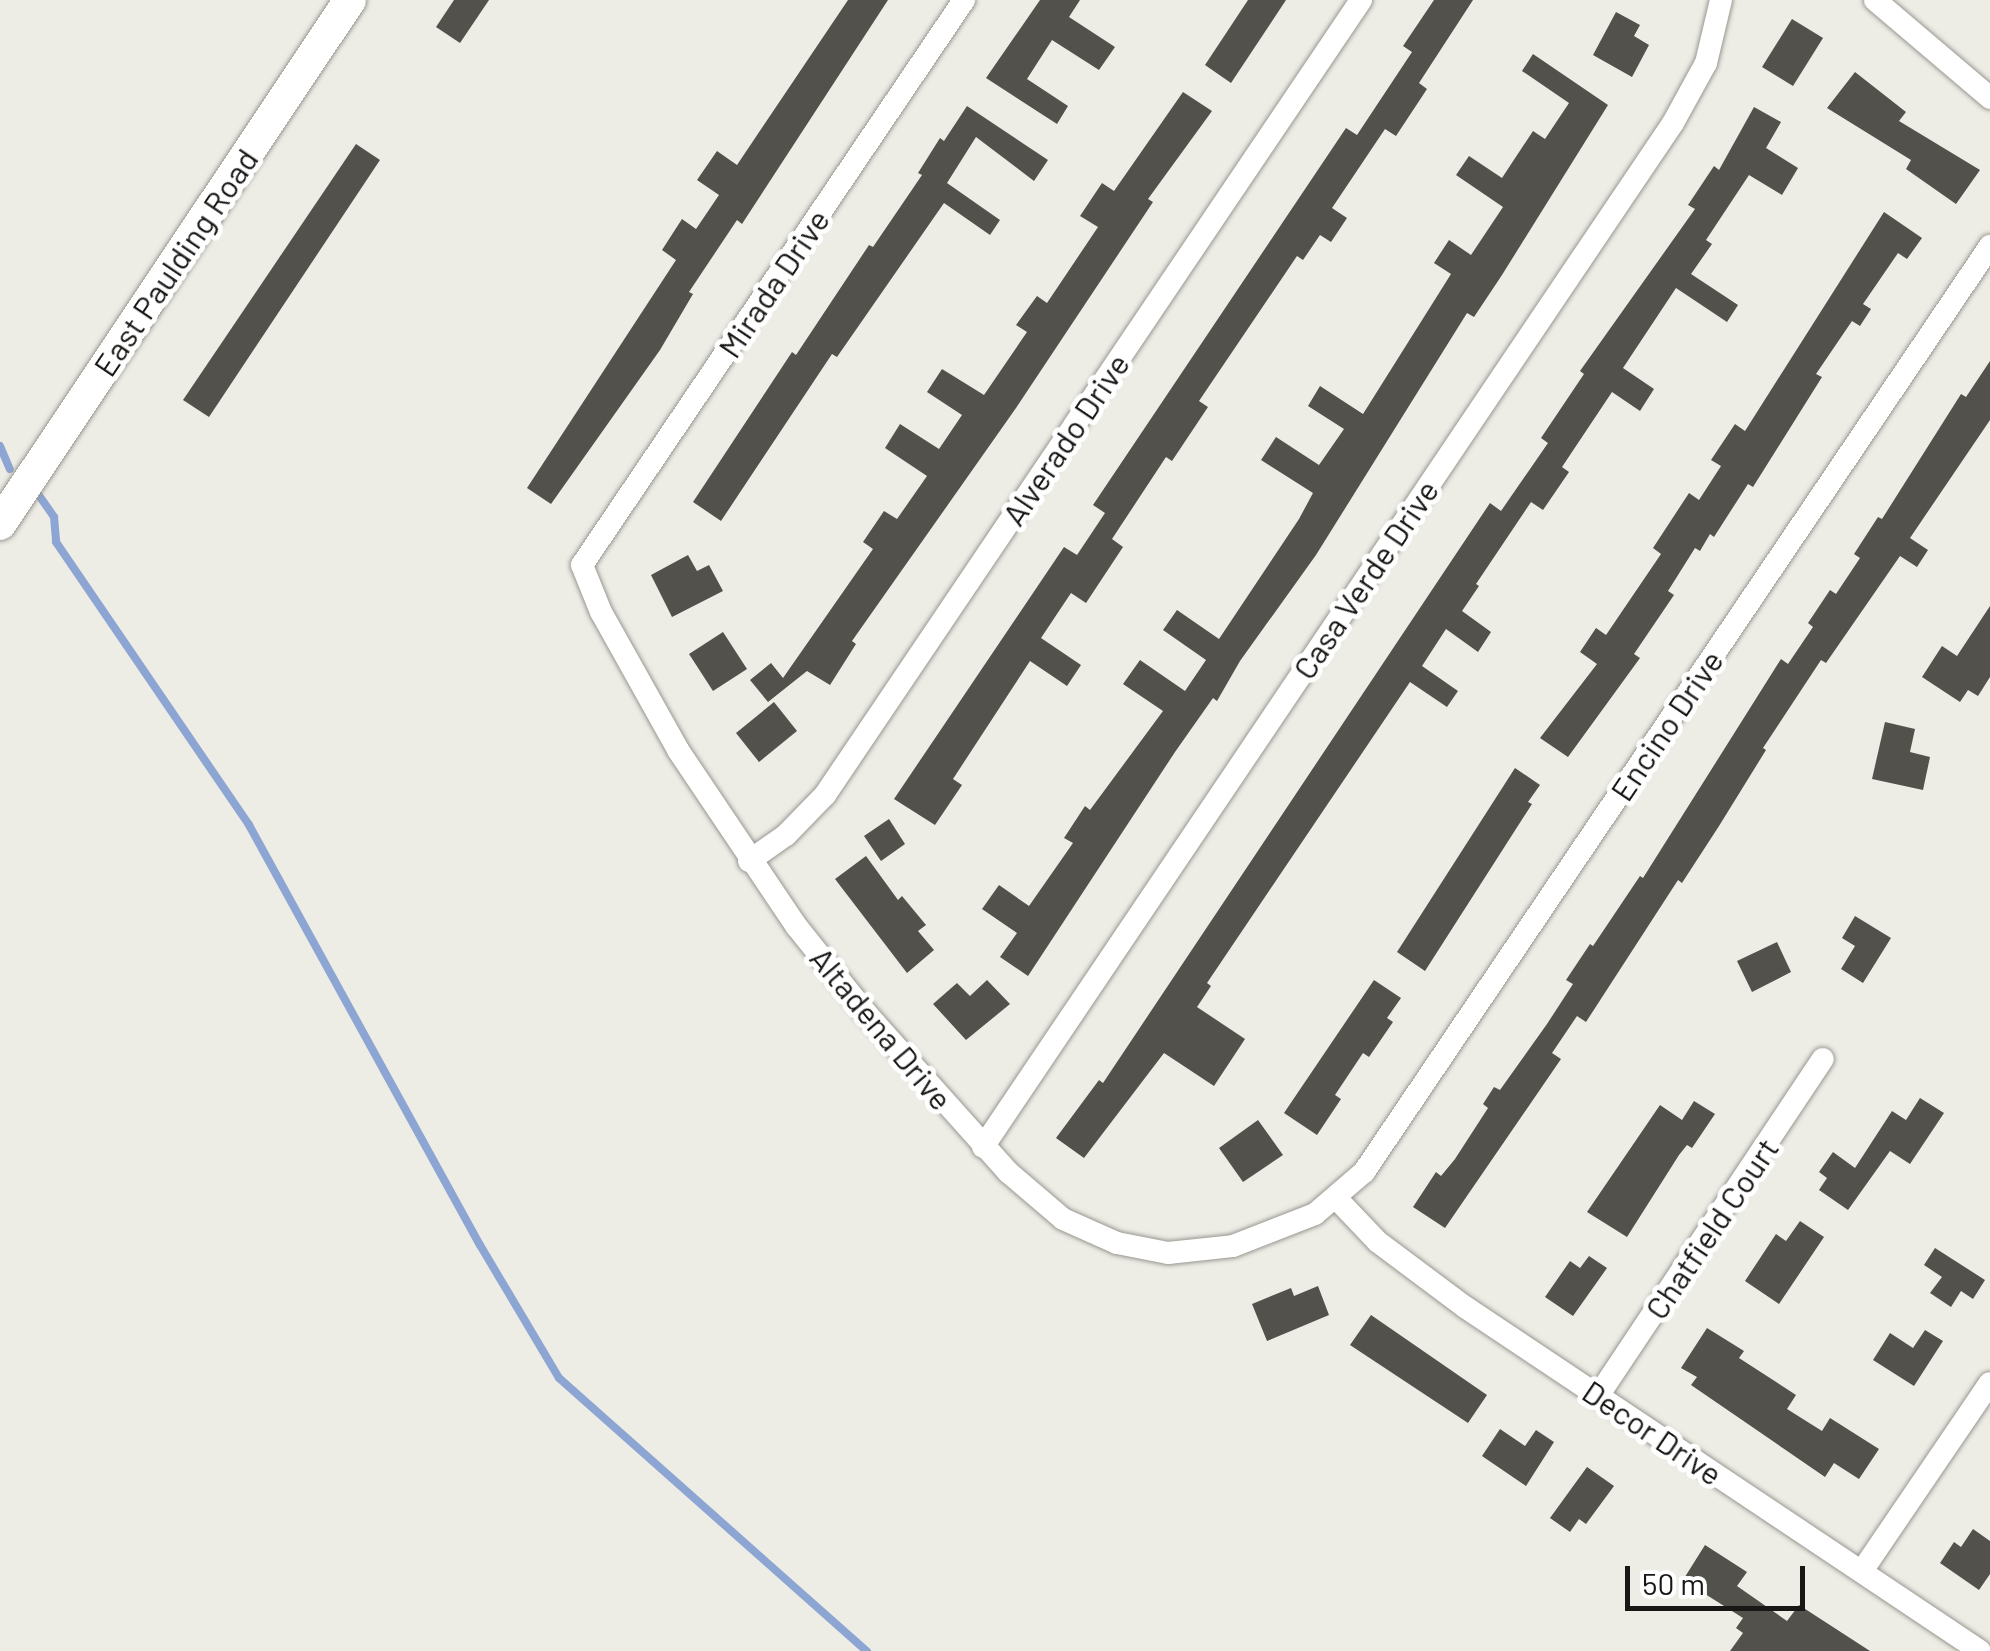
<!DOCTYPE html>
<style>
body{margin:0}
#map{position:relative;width:1990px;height:1651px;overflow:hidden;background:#edece5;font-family:Barlow,sans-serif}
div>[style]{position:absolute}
.stream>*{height:8px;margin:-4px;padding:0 4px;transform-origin:4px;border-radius:4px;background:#8ca5d2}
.building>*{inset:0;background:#52514b}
.roads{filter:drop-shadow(0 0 2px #999791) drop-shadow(0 0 2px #999791)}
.street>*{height:22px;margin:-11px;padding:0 11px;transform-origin:11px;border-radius:11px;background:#fff}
.secondary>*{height:32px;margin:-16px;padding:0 16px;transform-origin:16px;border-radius:16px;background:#fff}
span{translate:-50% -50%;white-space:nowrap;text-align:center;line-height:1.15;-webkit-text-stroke:10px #fff;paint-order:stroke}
.street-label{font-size:32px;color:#171715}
.scale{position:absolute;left:1625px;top:1566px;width:180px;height:45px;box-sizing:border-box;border:5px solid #171715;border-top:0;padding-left:12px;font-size:30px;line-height:35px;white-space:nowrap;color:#171715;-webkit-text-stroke:8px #fff;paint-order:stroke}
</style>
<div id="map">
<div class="stream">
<div style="left:0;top:446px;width:25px;rotate:67deg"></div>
<div style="left:38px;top:494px;width:28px;rotate:55deg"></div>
<div style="left:54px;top:517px;width:25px;rotate:85deg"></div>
<div style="left:56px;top:542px;width:343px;rotate:55.7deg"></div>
<div style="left:249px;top:825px;width:479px;rotate:61.2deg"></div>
<div style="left:480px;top:1245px;width:155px;rotate:59.3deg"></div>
<div style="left:559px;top:1378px;width:412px;rotate:41.6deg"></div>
</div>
<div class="building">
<div style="clip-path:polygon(454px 0,489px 0,460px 43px,436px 27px)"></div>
<div style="clip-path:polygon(848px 0,888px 0,742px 224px,737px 220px,689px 292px,693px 294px,660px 350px,551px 504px,527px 488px,676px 260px,662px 250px,682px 219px,696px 229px,719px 195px,697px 180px,717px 151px,737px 165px)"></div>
<div style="clip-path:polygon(1040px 0,1080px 0,1069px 17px,1115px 47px,1099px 70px,1052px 40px,1027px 79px,1068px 106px,1057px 124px,986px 78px)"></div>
<div style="clip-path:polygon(1248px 0,1286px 0,1231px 83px,1205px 65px)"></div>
<div style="clip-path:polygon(1434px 0,1473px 0,1419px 83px,1427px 89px,1396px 136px,1385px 129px,1332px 208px,1347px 218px,1331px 242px,1320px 235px,1303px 260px,1297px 256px,1199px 401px,1208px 407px,1172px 461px,1166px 457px,1112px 539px,1123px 547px,1086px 603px,1071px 593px,1041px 638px,1081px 665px,1067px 686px,1030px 661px,953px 779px,962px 785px,935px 825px,894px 799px,1064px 547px,1077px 555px,1105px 513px,1093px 505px,1346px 128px,1357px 135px,1412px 52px,1403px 46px)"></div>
<div style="clip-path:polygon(1616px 12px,1640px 25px,1634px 36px,1649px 45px,1632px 77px,1593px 55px)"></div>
<div style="clip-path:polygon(1792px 19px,1823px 38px,1793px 86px,1762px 67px)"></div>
<div style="clip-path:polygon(1533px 54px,1608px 105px,1502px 275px,1474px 317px,1467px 313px,1316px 555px,1240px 661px,1217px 701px,1213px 698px,1175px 752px,1028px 976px,1000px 957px,1017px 933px,982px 909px,999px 885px,1029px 906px,1073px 843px,1064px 838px,1085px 806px,1090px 810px,1163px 711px,1123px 684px,1140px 660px,1185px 691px,1206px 660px,1163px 630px,1177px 610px,1219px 639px,1299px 519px,1313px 493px,1261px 460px,1276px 437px,1319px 465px,1344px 429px,1308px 406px,1320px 386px,1363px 414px,1451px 274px,1434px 263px,1449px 240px,1471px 255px,1503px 207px,1456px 175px,1469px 156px,1502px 178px,1533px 131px,1545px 139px,1569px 103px,1522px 71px)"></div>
<div style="clip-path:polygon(1855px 72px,1906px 112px,1899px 121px,1980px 170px,1956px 204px,1906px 169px,1911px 160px,1827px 108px)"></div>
<div style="clip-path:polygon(1183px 92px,1212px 111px,1148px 199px,1153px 202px,1016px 408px,852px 641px,856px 644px,830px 685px,807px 671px,768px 702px,750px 680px,771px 663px,783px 678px,873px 549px,863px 542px,884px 511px,897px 519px,927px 476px,885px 448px,900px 424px,939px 449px,962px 415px,927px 392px,942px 369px,984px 395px,1027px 332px,1016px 325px,1037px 296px,1047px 303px,1098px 227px,1080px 216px,1102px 183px,1114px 191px)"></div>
<div style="clip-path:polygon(967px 106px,1048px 160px,1034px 181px,976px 137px,947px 183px,1000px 220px,990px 235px,944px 203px,837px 357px,832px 354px,721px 521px,693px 502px,792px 352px,796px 355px,869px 245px,873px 247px,922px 175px,918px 173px,940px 138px,944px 141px)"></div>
<div style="clip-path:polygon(1754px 107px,1781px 122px,1766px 148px,1798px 168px,1782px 195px,1749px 175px,1706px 240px,1712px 244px,1691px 274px,1738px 305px,1727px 322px,1676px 288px,1623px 368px,1654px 389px,1640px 411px,1612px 392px,1562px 467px,1569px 472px,1543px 510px,1531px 502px,1476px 584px,1479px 586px,1462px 611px,1491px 632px,1478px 652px,1446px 629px,1422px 666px,1458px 691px,1447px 707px,1410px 682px,1207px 983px,1211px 986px,1197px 1007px,1245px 1039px,1214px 1086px,1164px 1053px,1084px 1158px,1056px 1138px,1099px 1080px,1103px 1083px,1490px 503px,1501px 511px,1548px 443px,1541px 438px,1584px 374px,1580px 371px,1695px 209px,1688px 205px,1714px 166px,1719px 170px)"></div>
<div style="clip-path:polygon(356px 144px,380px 160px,209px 417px,183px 400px)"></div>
<div style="clip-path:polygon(1884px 212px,1922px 238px,1907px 259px,1898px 253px,1863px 304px,1871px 309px,1860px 326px,1852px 321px,1816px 374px,1822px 377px,1753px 487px,1748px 484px,1714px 537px,1710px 534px,1700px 551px,1695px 548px,1668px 591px,1674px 595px,1634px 654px,1640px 658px,1568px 757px,1540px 738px,1597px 664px,1580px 652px,1596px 628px,1606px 635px,1661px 554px,1653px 548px,1689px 493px,1699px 500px,1721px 466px,1711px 460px,1735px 424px,1745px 431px)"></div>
<div style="clip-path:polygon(1990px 361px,1990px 420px,1910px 538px,1928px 550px,1917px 567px,1900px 556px,1826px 663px,1821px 660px,1763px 748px,1766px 750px,1719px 826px,1682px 883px,1678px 880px,1586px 1022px,1577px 1016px,1552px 1053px,1561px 1059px,1445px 1228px,1413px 1207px,1436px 1172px,1441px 1176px,1455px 1159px,1488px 1108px,1483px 1104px,1494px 1087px,1500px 1090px,1547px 1024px,1573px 984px,1566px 980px,1590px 944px,1593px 946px,1640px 876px,1643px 878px,1781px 659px,1788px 664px,1813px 627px,1808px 623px,1830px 590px,1836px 594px,1860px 558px,1854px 554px,1878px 517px,1882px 519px,1961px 394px,1966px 397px)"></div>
<div style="clip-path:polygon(688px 555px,697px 571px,709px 565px,723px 591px,672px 617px,651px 575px)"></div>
<div style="clip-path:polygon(1990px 606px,1990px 677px,1978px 696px,1968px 690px,1960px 702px,1922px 677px,1942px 646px,1957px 656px)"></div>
<div style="clip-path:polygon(723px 632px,747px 669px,713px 691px,689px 654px)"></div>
<div style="clip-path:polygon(774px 702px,797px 731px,759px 762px,736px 733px)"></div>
<div style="clip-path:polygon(1885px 722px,1915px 729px,1910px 752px,1930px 757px,1923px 790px,1872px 779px)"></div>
<div style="clip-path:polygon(1515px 768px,1540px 785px,1528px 802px,1532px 804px,1425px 971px,1397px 952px)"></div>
<div style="clip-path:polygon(889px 819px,905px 844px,881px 861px,864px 836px)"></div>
<div style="clip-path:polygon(866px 856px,898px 900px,902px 896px,926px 925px,918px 931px,934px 950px,907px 973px,835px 879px)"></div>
<div style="clip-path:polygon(1855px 916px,1891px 938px,1863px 983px,1841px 969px,1855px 946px,1842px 938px)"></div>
<div style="clip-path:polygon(1777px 942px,1791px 972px,1752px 992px,1737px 961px)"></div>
<div style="clip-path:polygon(987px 980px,1010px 1004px,966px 1040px,933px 1004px,957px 983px,970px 996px)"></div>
<div style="clip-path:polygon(1374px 980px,1401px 998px,1387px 1018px,1393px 1022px,1369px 1057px,1363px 1053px,1335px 1095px,1341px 1099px,1317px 1135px,1284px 1113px)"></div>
<div style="clip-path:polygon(1920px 1098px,1944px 1113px,1910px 1164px,1890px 1151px,1848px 1210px,1819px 1190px,1827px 1178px,1819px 1172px,1833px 1152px,1855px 1168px,1892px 1111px,1906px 1120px)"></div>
<div style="clip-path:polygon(1694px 1101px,1715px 1114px,1692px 1148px,1687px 1145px,1679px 1155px,1627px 1237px,1587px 1212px,1660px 1105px,1682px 1120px)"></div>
<div style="clip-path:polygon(1258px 1120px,1283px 1155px,1243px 1182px,1219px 1148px)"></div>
<div style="clip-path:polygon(1800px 1221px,1824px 1237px,1779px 1304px,1745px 1281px,1776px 1234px,1786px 1241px)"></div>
<div style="clip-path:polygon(1935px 1248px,1985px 1280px,1973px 1299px,1961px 1291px,1951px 1307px,1930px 1293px,1942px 1277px,1924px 1265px)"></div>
<div style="clip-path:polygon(1589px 1256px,1607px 1268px,1573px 1316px,1545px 1297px,1570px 1261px,1580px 1268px)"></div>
<div style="clip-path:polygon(1318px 1286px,1329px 1315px,1267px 1341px,1252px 1304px,1291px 1288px,1294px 1296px)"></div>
<div style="clip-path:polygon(1371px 1315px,1487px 1395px,1468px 1423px,1350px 1345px)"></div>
<div style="clip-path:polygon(1707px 1328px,1744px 1351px,1739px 1358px,1796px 1395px,1787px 1409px,1822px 1431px,1830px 1418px,1879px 1449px,1859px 1479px,1834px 1463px,1825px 1477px,1691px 1385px,1697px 1377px,1681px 1368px)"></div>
<div style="clip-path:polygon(1925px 1330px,1943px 1341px,1914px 1386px,1873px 1360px,1890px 1333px,1913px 1348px)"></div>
<div style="clip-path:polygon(1500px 1429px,1525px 1446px,1536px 1430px,1554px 1442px,1526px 1486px,1482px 1456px)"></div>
<div style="clip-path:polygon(1587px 1467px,1614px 1486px,1586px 1524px,1579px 1519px,1570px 1532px,1550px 1518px)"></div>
<div style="clip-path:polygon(1973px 1529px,1990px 1541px,1990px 1574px,1979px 1590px,1940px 1563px,1954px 1542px,1961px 1547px)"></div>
<div style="clip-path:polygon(1705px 1545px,1747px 1572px,1737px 1586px,1787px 1621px,1799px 1605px,1870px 1651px,1730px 1651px,1743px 1633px,1736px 1628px,1743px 1618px,1683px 1580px)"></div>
</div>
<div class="roads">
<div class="street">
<div style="left:964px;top:0;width:682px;rotate:124.06deg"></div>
<div style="left:582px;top:565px;width:51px;rotate:68deg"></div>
<div style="left:601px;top:612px;width:158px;rotate:60.8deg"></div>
<div style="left:678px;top:750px;width:213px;rotate:56.1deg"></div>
<div style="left:797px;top:927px;width:109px;rotate:51.3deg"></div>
<div style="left:865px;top:1012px;width:215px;rotate:48.2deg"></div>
<div style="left:1008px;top:1172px;width:72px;rotate:40.5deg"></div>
<div style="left:1063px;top:1219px;width:59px;rotate:24deg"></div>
<div style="left:1117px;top:1243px;width:52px;rotate:11.1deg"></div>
<div style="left:1168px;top:1253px;width:65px;rotate:-6.1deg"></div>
<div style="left:1233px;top:1246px;width:88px;rotate:-21.3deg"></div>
<div style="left:1315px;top:1214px;width:65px;rotate:-40.6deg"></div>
<div style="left:1364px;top:1172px;width:1118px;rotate:-55.94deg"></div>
<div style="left:1875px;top:0;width:151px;rotate:40.4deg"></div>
<div style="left:749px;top:861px;width:45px;rotate:-35.1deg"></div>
<div style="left:786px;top:835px;width:56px;rotate:-45.7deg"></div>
<div style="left:825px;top:795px;width:959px;rotate:-56.01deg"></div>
<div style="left:983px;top:1147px;width:1235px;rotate:-56.03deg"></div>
<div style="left:1673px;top:123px;width:68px;rotate:-61.2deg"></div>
<div style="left:1706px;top:63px;width:65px;rotate:-76.6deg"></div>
<div style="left:1337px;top:1199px;width:59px;rotate:46.4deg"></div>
<div style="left:1378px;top:1242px;width:109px;rotate:36.8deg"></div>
<div style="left:1465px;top:1307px;width:619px;rotate:33.74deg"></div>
<div style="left:1598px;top:1396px;width:405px;rotate:-56.3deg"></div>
<div style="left:1862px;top:1571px;width:227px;rotate:-55.8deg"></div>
</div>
<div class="secondary">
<div style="left:0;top:524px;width:630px;rotate:-56.26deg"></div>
</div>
</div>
<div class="street-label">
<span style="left:175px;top:262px;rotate:-56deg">East Paulding Road</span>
<span style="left:773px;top:283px;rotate:-56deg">Mirada Drive</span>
<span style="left:1065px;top:439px;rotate:-56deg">Alverado Drive</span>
<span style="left:1365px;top:579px;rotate:-56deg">Casa Verde Drive</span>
<span style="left:1666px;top:725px;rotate:-56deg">Encino Drive</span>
<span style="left:882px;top:1028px;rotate:50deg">Altadena Drive</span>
<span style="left:1711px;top:1228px;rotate:-56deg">Chatfield Court</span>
<span style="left:1653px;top:1432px;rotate:34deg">Decor Drive</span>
</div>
<div class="scale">50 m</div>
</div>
